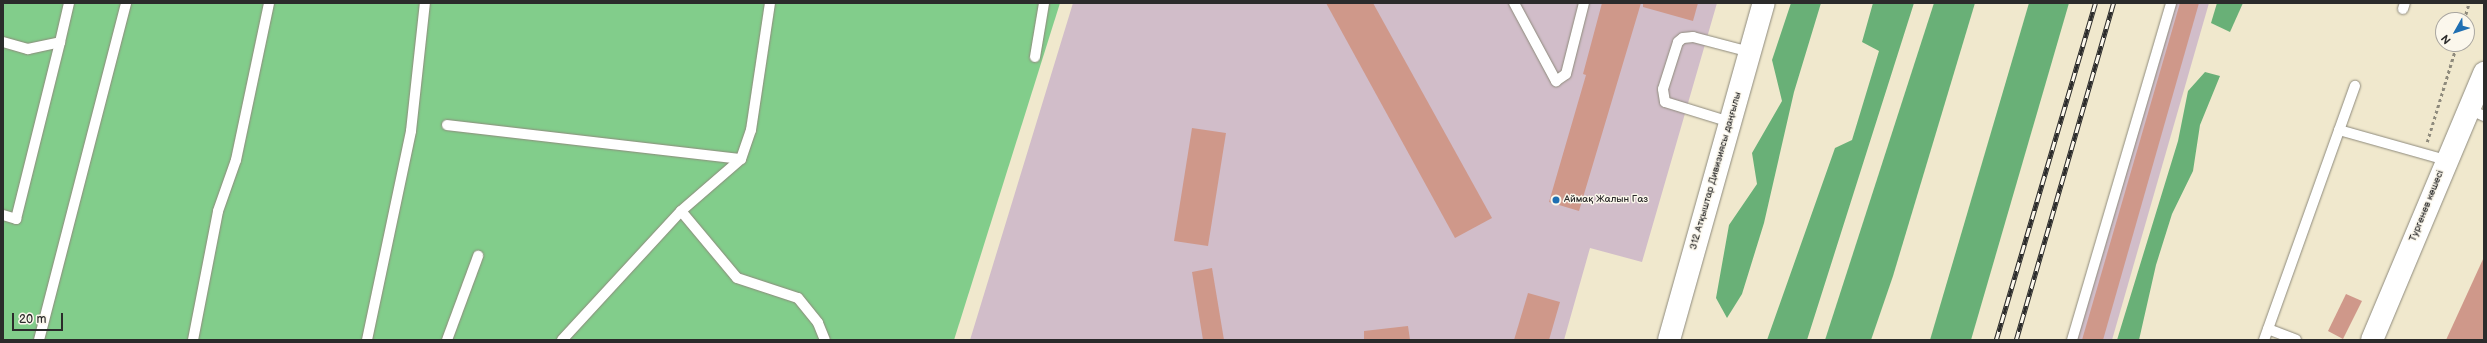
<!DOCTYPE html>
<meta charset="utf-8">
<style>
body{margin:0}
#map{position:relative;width:2487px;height:343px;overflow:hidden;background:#f0e8cd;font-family:"Balsamiq Sans",sans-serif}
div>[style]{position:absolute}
.industrial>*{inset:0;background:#d1bdc9}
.green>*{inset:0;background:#82cd8b}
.forest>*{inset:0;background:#69b077}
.building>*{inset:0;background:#cf988a}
.path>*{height:2.5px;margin-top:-1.25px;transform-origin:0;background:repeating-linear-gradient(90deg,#8e8a7c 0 3px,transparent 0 6px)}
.roads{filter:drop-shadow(0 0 1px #8e8a7c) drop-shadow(0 0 1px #8e8a7c)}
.service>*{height:10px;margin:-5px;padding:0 5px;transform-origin:5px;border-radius:5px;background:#fff}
.secondary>*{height:22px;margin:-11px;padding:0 11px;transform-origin:11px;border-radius:11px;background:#fff}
.trunk>*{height:22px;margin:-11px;padding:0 11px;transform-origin:11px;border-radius:11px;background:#fff}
.rail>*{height:4.5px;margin-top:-2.25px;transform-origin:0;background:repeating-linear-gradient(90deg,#fbf7ec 0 9px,#2b2b2b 0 18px);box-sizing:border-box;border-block:1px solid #2b2b2b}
.dots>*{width:11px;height:11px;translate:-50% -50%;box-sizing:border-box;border:2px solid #fbf7ec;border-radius:50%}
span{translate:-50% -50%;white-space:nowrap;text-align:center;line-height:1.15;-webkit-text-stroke:3px #fbf7ec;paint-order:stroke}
.street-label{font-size:10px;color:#2b2b2b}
.poi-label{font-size:10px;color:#2b2b2b}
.left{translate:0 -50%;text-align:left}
.frame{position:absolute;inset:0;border:4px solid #2b2b2b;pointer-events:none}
.north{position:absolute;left:2435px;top:12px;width:40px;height:40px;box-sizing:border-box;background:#fbf7ec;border:1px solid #a8a59f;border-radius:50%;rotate:231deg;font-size:11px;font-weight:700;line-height:16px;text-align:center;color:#2b2b2b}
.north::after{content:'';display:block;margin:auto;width:14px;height:18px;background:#1f6fb2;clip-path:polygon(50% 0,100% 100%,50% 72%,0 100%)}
.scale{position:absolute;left:12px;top:313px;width:51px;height:18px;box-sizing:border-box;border:2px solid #2b2b2b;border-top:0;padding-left:5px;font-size:12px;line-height:14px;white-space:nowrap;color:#2b2b2b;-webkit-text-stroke:3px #fbf7ec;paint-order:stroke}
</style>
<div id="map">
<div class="industrial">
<div style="clip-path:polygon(1073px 3px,1717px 3px,1642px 262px,1590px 248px,1564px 340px,970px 340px)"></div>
<div style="clip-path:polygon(2171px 3px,2209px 3px,2112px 340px,2072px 340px)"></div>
</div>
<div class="green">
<div style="clip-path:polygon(3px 3px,1060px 3px,954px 340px,3px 340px)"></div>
</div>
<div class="forest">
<div style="clip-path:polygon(1791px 3px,1821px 3px,1794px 92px,1764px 223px,1742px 294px,1727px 318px,1716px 298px,1729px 225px,1757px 184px,1752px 153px,1782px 101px,1772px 60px)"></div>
<div style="clip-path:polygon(1873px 3px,1914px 3px,1807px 340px,1767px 340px,1835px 148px,1852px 140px,1879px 51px,1862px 42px)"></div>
<div style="clip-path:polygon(1934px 3px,1975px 3px,1893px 276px,1871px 340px,1825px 340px)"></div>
<div style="clip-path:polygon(2029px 3px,2069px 3px,1971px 340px,1930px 340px)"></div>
<div style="clip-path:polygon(2217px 3px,2243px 3px,2230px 32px,2211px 23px)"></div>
<div style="clip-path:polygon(2205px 72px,2220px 76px,2200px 125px,2193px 171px,2172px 214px,2156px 265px,2139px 340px,2117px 340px,2178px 141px,2188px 91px)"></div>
</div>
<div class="building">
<div style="clip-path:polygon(1326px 3px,1373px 3px,1492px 218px,1455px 238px)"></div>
<div style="clip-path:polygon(1602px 3px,1641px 3px,1579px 211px,1549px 202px,1586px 75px,1583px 74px)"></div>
<div style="clip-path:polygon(1643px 3px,1698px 3px,1693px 21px,1643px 7px)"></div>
<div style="clip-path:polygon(2180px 3px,2199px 3px,2103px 340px,2082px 340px)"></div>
<div style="clip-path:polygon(1192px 128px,1226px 133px,1208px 246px,1174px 241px)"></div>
<div style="clip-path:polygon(2484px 257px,2484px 340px,2446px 340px)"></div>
<div style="clip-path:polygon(1212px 268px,1224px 340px,1203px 340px,1192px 272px)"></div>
<div style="clip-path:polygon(1528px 293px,1560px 302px,1549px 340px,1514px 340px)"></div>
<div style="clip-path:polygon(2346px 294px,2362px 301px,2343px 339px,2328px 331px)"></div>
<div style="clip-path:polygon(1408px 326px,1410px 340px,1364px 340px,1364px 331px)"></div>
</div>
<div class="path">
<div style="left:2464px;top:20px;width:18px;rotate:-74deg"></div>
<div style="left:2427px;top:142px;width:102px;rotate:-73deg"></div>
</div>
<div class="roads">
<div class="service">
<div style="left:1514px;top:3px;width:89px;rotate:61.7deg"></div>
<div style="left:1556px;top:81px;width:12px;rotate:-35deg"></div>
<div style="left:1566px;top:74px;width:73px;rotate:-75.8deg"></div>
<div style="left:2403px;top:9px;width:6px;rotate:-72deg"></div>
<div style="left:3px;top:42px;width:26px;rotate:16deg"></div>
<div style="left:28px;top:49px;width:33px;rotate:-12deg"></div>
<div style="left:60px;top:42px;width:40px;rotate:-77deg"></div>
<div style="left:1035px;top:57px;width:55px;rotate:-80.5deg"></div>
<div style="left:2469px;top:109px;width:17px;rotate:25deg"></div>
<div style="left:1730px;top:122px;width:68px;rotate:-162.9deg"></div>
<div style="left:1665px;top:102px;width:13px;rotate:-99deg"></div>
<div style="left:1663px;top:89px;width:49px;rotate:-72.3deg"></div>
<div style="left:1678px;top:42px;width:6px;rotate:-39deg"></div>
<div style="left:1683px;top:38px;width:10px;rotate:-6deg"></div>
<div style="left:1693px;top:37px;width:59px;rotate:14.7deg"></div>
<div style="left:447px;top:125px;width:296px;rotate:6.6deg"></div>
<div style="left:2339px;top:130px;width:111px;rotate:15.7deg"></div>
<div style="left:681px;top:211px;width:87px;rotate:50.1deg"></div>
<div style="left:737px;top:278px;width:64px;rotate:18.2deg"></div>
<div style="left:798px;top:298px;width:32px;rotate:51deg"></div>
<div style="left:818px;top:323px;width:18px;rotate:68deg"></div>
<div style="left:3px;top:215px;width:14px;rotate:17deg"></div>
<div style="left:16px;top:219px;width:182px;rotate:-76deg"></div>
<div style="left:2268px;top:329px;width:30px;rotate:21deg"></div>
<div style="left:39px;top:340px;width:348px;rotate:-75.5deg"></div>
<div style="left:193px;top:340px;width:131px;rotate:-79deg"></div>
<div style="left:218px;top:211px;width:54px;rotate:-70.6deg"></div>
<div style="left:236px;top:160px;width:160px;rotate:-78.1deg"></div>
<div style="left:367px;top:340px;width:214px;rotate:-78.1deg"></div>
<div style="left:411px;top:131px;width:129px;rotate:-83.8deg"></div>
<div style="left:447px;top:340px;width:90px;rotate:-69.7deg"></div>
<div style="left:562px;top:340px;width:176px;rotate:-47.3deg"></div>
<div style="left:681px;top:211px;width:79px;rotate:-40.9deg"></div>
<div style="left:741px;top:159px;width:31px;rotate:-71deg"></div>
<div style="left:751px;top:130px;width:128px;rotate:-81.5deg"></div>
<div style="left:2072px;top:340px;width:351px;rotate:-73.6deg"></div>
<div style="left:2264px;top:340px;width:270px;rotate:-70.3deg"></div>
</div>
<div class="secondary">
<div style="left:2372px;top:340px;width:290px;rotate:-67.2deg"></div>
</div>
<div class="trunk">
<div style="left:1669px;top:340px;width:350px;rotate:-74.3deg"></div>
</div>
</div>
<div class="rail">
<div style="left:1996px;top:340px;width:351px;rotate:-73.6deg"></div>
<div style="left:2016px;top:340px;width:351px;rotate:-73.9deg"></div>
</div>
<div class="dots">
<div style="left:1556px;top:200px;background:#1f6fb2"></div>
</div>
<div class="street-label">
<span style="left:1716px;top:171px;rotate:-74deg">312 Атқыштар Дивизиясы даңғылы</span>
<span style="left:2427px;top:206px;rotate:-68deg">Тургенев көшесі</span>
</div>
<div class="poi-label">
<span class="left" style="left:1564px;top:200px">Аймақ Жалын Газ</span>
</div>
<div class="frame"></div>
<div class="north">N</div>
<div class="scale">20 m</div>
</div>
